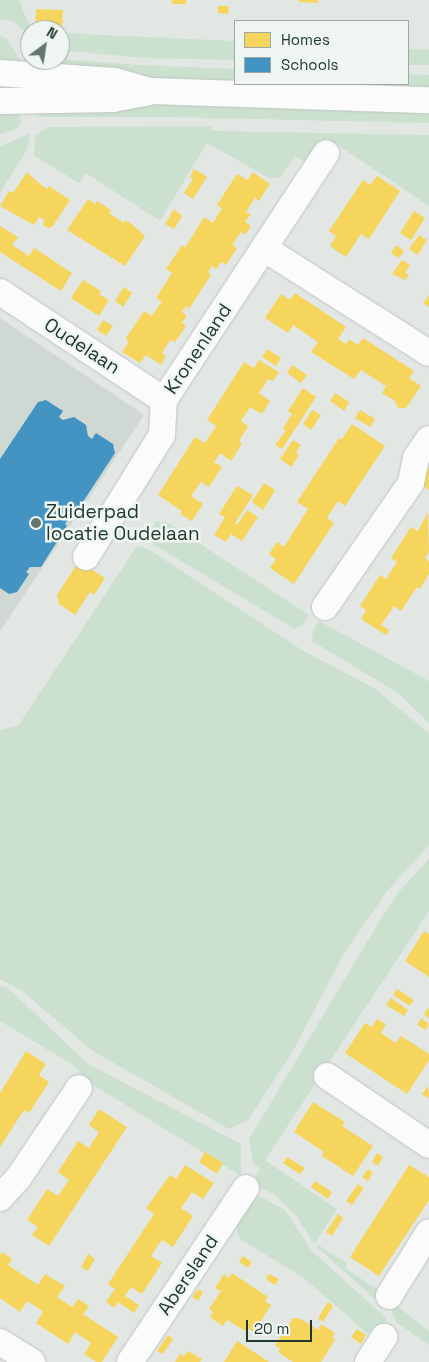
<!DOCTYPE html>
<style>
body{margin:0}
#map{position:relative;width:429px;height:1362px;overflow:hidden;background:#e2e7e4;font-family:"Space Grotesk",sans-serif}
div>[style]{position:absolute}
.built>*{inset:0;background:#cfd8d3}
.green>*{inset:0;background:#cbe0cf}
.homes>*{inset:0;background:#f6d55c}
.schools>*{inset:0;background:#4393c3}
.roads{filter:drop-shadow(0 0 1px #bfc4c1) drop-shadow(0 0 1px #bfc4c1)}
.minor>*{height:26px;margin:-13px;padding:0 13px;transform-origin:13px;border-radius:13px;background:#fbfbfb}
.dots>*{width:14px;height:14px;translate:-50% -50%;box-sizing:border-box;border:2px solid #eff6f2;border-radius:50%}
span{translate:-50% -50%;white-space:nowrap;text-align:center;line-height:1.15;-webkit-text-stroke:5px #eff6f2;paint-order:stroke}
.street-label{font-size:19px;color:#20392f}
.poi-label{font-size:19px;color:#20392f}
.left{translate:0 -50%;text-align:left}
.legend{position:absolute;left:234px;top:20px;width:175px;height:65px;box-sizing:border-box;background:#eff6f2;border:1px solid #9caaa4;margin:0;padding:6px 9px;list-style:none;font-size:15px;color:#20392f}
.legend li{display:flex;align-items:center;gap:10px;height:25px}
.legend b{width:25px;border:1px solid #9caaa4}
.north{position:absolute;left:20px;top:20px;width:50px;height:50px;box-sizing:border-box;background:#eff6f2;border:1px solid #9caaa4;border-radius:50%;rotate:31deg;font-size:14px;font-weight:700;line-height:20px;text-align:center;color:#20392f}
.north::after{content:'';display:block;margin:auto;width:18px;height:22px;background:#64766e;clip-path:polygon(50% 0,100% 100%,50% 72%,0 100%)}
.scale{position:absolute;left:246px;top:1320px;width:66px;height:22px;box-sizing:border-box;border:2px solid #20392f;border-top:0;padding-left:6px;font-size:15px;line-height:18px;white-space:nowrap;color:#20392f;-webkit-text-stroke:4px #eff6f2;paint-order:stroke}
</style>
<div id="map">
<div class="built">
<div style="clip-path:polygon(0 318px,144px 415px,0 631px)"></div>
</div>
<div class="green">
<div style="clip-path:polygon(0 0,19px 0,27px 20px,34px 30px,30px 30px,30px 36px,13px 21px,0 19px)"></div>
<div style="clip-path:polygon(60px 33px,235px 41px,235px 60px,142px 58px,60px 50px)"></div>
<div style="clip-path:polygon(0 35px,7px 39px,22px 63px,0 62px)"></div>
<div style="clip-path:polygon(408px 49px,429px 50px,429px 65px,408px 65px)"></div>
<div style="clip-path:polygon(60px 59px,139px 65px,235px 69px,235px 83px,39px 71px,40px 60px)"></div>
<div style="clip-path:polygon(408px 74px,429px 75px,429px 88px,282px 84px,408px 84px)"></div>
<div style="clip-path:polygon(197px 103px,429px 110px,429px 123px,167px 117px,39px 117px,39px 106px)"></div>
<div style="clip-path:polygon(21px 107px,20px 125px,16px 129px,0 134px,0 112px)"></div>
<div style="clip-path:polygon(212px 126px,212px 131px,429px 135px,429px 206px,327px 138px,309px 164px,295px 156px,280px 178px,269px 178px,207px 143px,160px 221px,86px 173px,79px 183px,33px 155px,36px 135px,47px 127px)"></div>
<div style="clip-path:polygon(30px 134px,27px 150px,0 193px,0 146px)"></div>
<div style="clip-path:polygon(156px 521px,168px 523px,309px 615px,303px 624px,295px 629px,153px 544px,152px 531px)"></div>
<div style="clip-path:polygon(137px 546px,148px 549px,302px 650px,374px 688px,429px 733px,429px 845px,388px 890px,343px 955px,293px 1051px,248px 1120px,229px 1129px,93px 1051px,22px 991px,0 979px,0 730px,18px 726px)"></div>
<div style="clip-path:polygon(319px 621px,429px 681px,429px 723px,398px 693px,312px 641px,313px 630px)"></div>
<div style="clip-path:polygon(429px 859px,429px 911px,265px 1160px,337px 1209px,314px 1244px,297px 1217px,275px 1195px,252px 1184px,260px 1168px,254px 1165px,249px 1139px,379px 922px,398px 893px)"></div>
<div style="clip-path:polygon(0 986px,8px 988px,88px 1064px,241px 1144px,241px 1176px,90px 1083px,73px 1065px,0 1021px)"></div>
<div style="clip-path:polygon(257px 1195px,285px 1210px,311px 1250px,387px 1319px,381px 1332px,374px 1327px,368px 1334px,304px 1278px,240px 1239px,236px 1226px)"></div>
<div style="clip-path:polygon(318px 1245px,347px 1263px,345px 1268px,387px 1296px,380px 1304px,317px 1247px)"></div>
<div style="clip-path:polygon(391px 1301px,429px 1331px,429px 1345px,397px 1323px,393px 1316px)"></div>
</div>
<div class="homes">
<div style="clip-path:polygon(171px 0,186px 0,186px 4px,173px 4px)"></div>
<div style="clip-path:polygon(299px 0,318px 0,318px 3px,299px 2px)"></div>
<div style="clip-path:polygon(218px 6px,229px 6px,228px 14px,218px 13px)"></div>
<div style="clip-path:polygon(36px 9px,63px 10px,62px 32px,35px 28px)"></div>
<div style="clip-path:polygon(194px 169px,207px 177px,193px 199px,184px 193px,193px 179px,190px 177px)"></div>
<div style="clip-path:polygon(27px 172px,40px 184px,47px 189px,49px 186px,70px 200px,53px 226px,48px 228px,43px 225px,44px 220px,39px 217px,34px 225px,0 206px,9px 191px,13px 193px)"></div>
<div style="clip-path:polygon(253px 172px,270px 184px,259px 201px,255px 198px,246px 212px,251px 214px,245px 222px,251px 226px,245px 235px,241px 232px,232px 245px,237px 248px,226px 265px,221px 262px,216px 269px,212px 266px,208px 272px,211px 275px,189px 309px,186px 306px,182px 312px,187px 316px,182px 323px,186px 326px,175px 342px,171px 340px,166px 346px,162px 353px,166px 356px,161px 365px,146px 355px,140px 363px,122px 352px,128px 343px,126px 338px,144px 311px,152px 316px,162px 301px,156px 298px,172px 273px,166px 269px,182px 245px,185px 248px,204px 217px,213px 223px,222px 208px,217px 205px,237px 174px,247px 180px)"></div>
<div style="clip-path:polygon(377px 176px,400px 191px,369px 239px,361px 234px,346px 257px,330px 246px,336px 236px,329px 231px,363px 180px,370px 185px)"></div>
<div style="clip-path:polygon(88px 199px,95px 204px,97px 201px,111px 210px,109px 213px,124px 223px,125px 220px,132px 224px,145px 236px,125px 266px,67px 230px)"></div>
<div style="clip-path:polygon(174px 209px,182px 216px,174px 229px,165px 224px)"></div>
<div style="clip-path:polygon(414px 211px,425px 218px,411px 240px,400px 233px)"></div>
<div style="clip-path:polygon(0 226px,18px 237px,12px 245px,29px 256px,34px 248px,72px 273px,61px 291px,0 252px)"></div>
<div style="clip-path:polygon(419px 235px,427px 240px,418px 255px,409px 249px)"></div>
<div style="clip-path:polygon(396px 245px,404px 251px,399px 258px,391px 253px)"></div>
<div style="clip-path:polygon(402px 260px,410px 265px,405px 273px,409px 275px,405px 280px,392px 274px)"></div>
<div style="clip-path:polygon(83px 280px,101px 291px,99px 294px,109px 300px,99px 316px,71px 298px)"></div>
<div style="clip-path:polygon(124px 287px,132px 293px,123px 307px,115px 301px)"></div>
<div style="clip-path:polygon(295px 293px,346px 327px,338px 339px,346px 344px,349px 339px,358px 345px,363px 338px,414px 371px,409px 378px,421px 386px,406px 408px,398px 408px,395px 401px,382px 393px,386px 386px,361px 370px,354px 379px,311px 352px,318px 342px,293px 325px,288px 333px,265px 318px,281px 294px,290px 300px)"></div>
<div style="clip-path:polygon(429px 295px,429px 307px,423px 303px)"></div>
<div style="clip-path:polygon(103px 320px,113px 326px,106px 336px,97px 330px)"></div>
<div style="clip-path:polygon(267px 349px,281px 358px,276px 366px,262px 357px)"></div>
<div style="clip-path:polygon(259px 360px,279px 372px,273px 381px,268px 379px,259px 393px,270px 401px,262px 414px,250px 407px,241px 421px,248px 426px,239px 441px,242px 444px,231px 461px,220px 453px,214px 462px,222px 467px,209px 487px,201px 482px,191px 496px,203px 504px,192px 521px,180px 514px,182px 511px,158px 495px,195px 437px,205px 443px,216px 426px,207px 420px,244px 362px,254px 368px)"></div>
<div style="clip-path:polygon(292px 365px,307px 375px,301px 383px,287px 373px)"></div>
<div style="clip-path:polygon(303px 388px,316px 397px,301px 420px,288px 411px)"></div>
<div style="clip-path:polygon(335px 393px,349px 402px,344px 411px,330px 401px)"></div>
<div style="clip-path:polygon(312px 410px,321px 415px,311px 430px,303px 424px)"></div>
<div style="clip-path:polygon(360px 410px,375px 419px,370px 427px,355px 418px)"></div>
<div style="clip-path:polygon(292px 414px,301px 420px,282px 449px,275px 445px,286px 430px,283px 428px)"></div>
<div style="clip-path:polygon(352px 424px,385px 446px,345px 506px,338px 501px,332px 510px,327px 518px,334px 523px,294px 584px,270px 568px,276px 559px,269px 554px,277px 542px,284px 547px,308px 509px,297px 502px,339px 438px,342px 439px)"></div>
<div style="clip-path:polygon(293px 440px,301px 445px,296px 452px,299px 455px,291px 467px,280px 459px)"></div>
<div style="clip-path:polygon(429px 467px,429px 490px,423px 486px,424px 474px)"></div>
<div style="clip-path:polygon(264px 483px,275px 490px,263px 510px,252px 502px)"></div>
<div style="clip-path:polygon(237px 486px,253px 495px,235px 523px,237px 525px,247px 510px,258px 517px,242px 541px,231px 534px,226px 542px,214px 535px,225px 517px,219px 514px)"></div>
<div style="clip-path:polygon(428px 512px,429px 552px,425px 558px,429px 561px,429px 574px,420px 589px,417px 587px,401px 611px,394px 606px,381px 625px,389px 630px,386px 635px,361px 619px,366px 610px,360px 606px,380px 575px,386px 579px,397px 562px,391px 558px,411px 527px,418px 531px)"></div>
<div style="clip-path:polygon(84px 565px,105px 578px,94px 595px,90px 592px,75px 615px,59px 604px,57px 595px,75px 567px)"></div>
<div style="clip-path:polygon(424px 931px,429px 934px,429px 977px,405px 961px)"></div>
<div style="clip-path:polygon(397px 989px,414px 1000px,410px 1006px,393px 995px)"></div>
<div style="clip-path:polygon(391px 998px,408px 1010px,404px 1016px,386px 1005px)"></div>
<div style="clip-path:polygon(428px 1008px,429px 1009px,429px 1018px,424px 1015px)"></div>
<div style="clip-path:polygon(421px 1018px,429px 1024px,426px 1030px,417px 1025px)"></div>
<div style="clip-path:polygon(377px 1019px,386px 1024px,381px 1033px,396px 1043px,401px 1036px,429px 1054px,429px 1060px,407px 1094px,345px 1053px,365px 1023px,372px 1027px)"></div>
<div style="clip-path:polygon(26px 1051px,46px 1064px,39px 1075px,49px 1082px,29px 1113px,24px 1110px,0 1147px,0 1093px)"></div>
<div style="clip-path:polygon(428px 1086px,429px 1096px,428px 1098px,422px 1094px)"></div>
<div style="clip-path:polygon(313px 1102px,345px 1122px,342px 1126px,373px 1146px,353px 1176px,322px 1156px,324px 1152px,294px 1132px)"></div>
<div style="clip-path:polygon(99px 1109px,127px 1127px,49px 1246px,32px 1235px,38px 1227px,27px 1220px,47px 1189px,58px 1196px,69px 1180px,58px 1172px,78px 1141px,89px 1148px,99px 1132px,89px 1125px)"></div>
<div style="clip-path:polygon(205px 1152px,223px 1163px,217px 1174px,199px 1162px)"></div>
<div style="clip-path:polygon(377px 1153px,383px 1157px,378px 1166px,372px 1162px)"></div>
<div style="clip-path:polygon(287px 1157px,305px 1168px,300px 1174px,283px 1163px)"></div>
<div style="clip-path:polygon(185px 1165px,214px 1183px,203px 1199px,192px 1192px,186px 1201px,181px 1208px,193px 1216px,173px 1247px,162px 1240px,156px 1248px,151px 1256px,162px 1263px,142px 1294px,131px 1287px,125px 1296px,139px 1305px,134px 1313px,118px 1302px,114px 1308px,106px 1302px,115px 1289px,108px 1284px,154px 1214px,146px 1208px,170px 1175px,176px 1179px)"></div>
<div style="clip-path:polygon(409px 1165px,429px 1177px,429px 1200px,379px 1276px,350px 1257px)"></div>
<div style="clip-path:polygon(368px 1169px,373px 1172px,368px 1181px,362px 1177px)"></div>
<div style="clip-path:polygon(315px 1181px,332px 1192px,328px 1199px,311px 1187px)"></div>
<div style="clip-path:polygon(358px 1184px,364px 1188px,352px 1205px,346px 1201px)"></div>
<div style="clip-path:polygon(338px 1214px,343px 1218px,332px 1236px,326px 1232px)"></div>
<div style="clip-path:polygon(2px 1252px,12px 1259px,8px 1265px,38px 1285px,45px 1274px,65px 1286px,57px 1297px,72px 1307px,78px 1299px,89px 1306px,83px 1314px,118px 1337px,102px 1362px,96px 1362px,84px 1354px,91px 1343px,75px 1332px,68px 1344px,36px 1323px,43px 1312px,35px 1306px,27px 1301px,20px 1312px,0 1298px,0 1255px)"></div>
<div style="clip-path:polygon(88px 1254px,95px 1259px,88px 1271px,81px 1267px)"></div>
<div style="clip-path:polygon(243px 1256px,252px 1262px,248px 1268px,239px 1262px)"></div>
<div style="clip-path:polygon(232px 1273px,268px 1297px,265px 1301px,271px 1305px,254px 1332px,247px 1328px,245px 1331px,227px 1320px,223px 1326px,210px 1317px,213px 1312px,209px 1309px,221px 1291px,215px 1288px,224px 1274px,229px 1278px)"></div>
<div style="clip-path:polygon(269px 1274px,279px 1279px,275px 1285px,266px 1279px)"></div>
<div style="clip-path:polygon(198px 1289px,203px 1292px,198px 1301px,192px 1297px)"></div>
<div style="clip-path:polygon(328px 1302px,333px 1306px,323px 1322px,318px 1318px)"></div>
<div style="clip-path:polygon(293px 1318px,301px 1319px,318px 1330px,321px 1324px,335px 1333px,332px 1338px,335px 1340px,321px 1362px,293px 1362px,278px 1352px,280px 1349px,275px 1345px)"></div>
<div style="clip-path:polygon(357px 1329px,366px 1335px,361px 1344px,351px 1337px)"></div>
<div style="clip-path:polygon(168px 1335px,173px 1339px,163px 1354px,157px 1351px)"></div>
<div style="clip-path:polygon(237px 1341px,254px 1352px,269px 1362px,224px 1362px)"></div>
<div style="clip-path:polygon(188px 1351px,202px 1359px,200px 1362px,175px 1362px,180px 1354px,184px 1356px)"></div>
</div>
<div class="schools">
<div style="clip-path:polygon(46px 400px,63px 411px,59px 417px,63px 420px,74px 417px,86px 425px,88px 436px,92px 439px,96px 433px,113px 444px,115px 453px,75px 514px,72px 513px,65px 524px,67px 526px,41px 567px,30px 567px,26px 572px,29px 574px,17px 592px,9px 594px,0 588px,0 459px,38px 402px)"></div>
</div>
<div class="roads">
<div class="minor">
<div style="left:0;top:73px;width:115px;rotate:4deg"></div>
<div style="left:115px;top:81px;width:37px;rotate:16deg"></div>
<div style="left:151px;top:91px;width:278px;rotate:1.9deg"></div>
<div style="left:0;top:101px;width:113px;rotate:-1deg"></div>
<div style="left:113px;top:99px;width:36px;rotate:-11deg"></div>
<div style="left:265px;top:249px;width:194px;rotate:32.4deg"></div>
<div style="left:0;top:292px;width:196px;rotate:33.4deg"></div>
<div style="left:86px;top:557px;width:144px;rotate:-58.1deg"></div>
<div style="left:162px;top:435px;width:35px;rotate:-87deg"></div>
<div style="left:164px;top:400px;width:295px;rotate:-56.7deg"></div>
<div style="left:325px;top:607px;width:151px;rotate:-55.3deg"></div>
<div style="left:411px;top:483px;width:25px;rotate:-79deg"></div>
<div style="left:416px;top:458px;width:23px;rotate:-56deg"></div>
<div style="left:327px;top:1076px;width:123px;rotate:34.1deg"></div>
<div style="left:0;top:1198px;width:28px;rotate:-48deg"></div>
<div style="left:19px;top:1177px;width:107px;rotate:-56deg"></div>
<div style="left:389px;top:1296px;width:75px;rotate:-58deg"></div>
<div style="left:0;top:1342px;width:38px;rotate:32deg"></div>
<div style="left:130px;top:1362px;width:209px;rotate:-56.3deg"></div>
<div style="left:368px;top:1362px;width:30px;rotate:-57deg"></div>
</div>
</div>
<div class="dots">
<div style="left:36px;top:523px;background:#64766e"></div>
</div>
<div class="street-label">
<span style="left:82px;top:346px;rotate:33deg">Oudelaan</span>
<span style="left:198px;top:349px;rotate:-56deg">Kronenland</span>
<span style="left:188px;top:1275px;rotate:-56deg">Abersland</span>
</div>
<div class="poi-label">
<span class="left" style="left:46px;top:523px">Zuiderpad<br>locatie Oudelaan</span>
</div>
<ul class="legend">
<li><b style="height:14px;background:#f6d55c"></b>Homes</li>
<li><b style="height:14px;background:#4393c3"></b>Schools</li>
</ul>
<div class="north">N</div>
<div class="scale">20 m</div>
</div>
